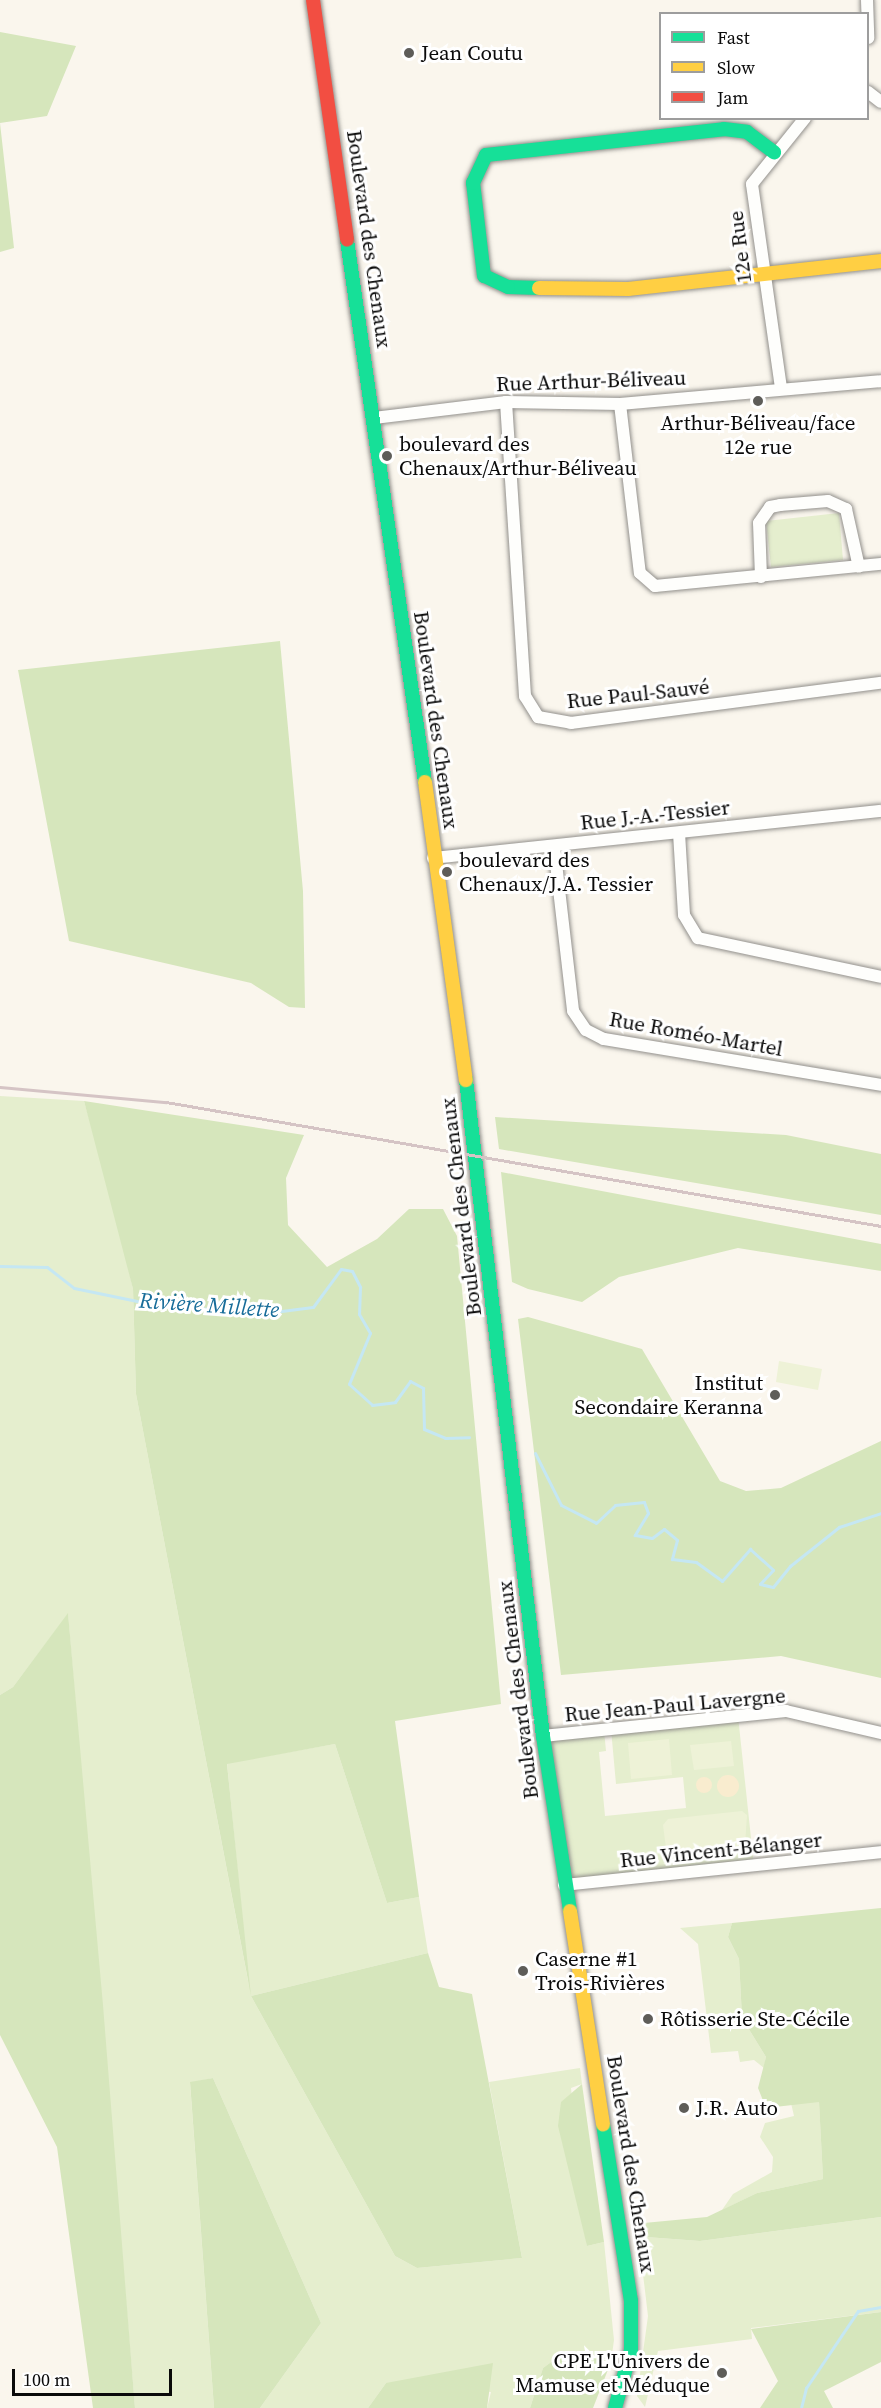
<!DOCTYPE html>
<meta charset="utf-8">
<style>
body{margin:0}
#map{position:relative;width:881px;height:2408px;overflow:hidden;background:#faf6ed;font-family:"Source Serif 4",serif}
div>[style]{position:absolute}
.green>*{inset:0;background:#e5eece}
.forest>*{inset:0;background:#d6e6bc}
.sand>*{inset:0;background:#f9eccf}
.round{border-radius:50%}
.pitch>*{inset:0;background:#eef2d7}
.stream>*{height:3px;margin:-1.5px;padding:0 1.5px;transform-origin:1.5px;border-radius:1.5px;background:#c5e7f3}
.roads{filter:drop-shadow(0 0 2px #92908c) drop-shadow(0 0 2px #92908c)}
.street>*{height:12px;margin:-6px;padding:0 6px;transform-origin:6px;border-radius:6px;background:#fefefc}
.fast>*{height:14px;margin:-7px;padding:0 7px;transform-origin:7px;border-radius:7px;background:#16e098}
.slow>*{height:14px;margin:-7px;padding:0 7px;transform-origin:7px;border-radius:7px;background:#ffcf43}
.jam>*{height:14px;margin:-7px;padding:0 7px;transform-origin:7px;border-radius:7px;background:#f24e42}
.rail>*{height:3px;margin:-1.5px;padding:0 1.5px;transform-origin:1.5px;border-radius:1.5px;background:#d5c4c5}
.dots>*{width:16px;height:16px;translate:-50% -50%;box-sizing:border-box;border:3px solid #fff;border-radius:50%}
span{translate:-50% -50%;white-space:nowrap;text-align:center;line-height:1.15;-webkit-text-stroke:6px #fff;paint-order:stroke}
.poi-label{font-size:21px;color:#0a0a0a}
.left{translate:0 -50%;text-align:left}
.right{translate:-100% -50%;text-align:right}
.street-label{font-size:21px;color:#0a0a0a}
.water-label{font-size:22px;color:#176c99;font-style:italic}
.legend{position:absolute;left:659px;top:12px;width:210px;height:108px;box-sizing:border-box;background:#fff;border:2px solid #9d9d9d;margin:0;padding:8px 10px;list-style:none;font-size:18px;color:#0a0a0a}
.legend li{display:flex;align-items:center;gap:12px;height:30px}
.legend b{width:30px;border:2px solid #9d9d9d}
.scale{position:absolute;left:12px;top:2369px;width:160px;height:27px;box-sizing:border-box;border:3px solid #0a0a0a;border-top:0;padding-left:8px;font-size:18px;line-height:21px;white-space:nowrap;color:#0a0a0a;-webkit-text-stroke:4px #fff;paint-order:stroke}
</style>
<div id="map">
<div class="green">
<div style="clip-path:polygon(839px 513px,843px 560px,771px 567px,766px 521px)"></div>
<div style="clip-path:polygon(0 1096px,84px 1101px,114px 1205px,133px 1289px,136px 1394px,249px 1986px,227px 1763px,335px 1744px,387px 1903px,419px 1897px,428px 1953px,251px 1996px,395px 2256px,417px 2268px,522px 2258px,489px 2082px,580px 2068px,582px 2084px,571px 2088px,587px 2246px,604px 2242px,614px 2340px,611px 2362px,602px 2357px,558px 2357px,543px 2368px,530px 2408px,487px 2408px,491px 2392px,386px 2383px,368px 2408px,260px 2408px,321px 2323px,213px 2078px,190px 2083px,214px 2408px,135px 2408px,68px 1614px,13px 1687px,0 1695px)"></div>
<div style="clip-path:polygon(738px 1716px,754px 1866px,564px 1885px,543px 1736px,604px 1730px,606px 1751px,599px 1752px,605px 1816px,686px 1808px,683px 1777px,616px 1784px,611px 1729px)"></div>
<div style="clip-path:polygon(732px 1923px,728px 1937px,739px 1959px,742px 2018px,766px 2057px,764px 2068px,754px 2060px,740px 2062px,738px 2051px,711px 2053px,698px 1944px,680px 1928px)"></div>
<div style="clip-path:polygon(819px 2101px,823px 2179px,757px 2193px,722px 2210px,733px 2194px,772px 2172px,773px 2157px,760px 2137px,765px 2123px,794px 2116px,791px 2103px)"></div>
<div style="clip-path:polygon(881px 2217px,881px 2312px,751px 2328px,752px 2339px,658px 2351px,645px 2407px,637px 2396px,648px 2316px,637px 2224px,644px 2223px,646px 2237px,700px 2241px)"></div>
</div>
<div class="forest">
<div style="clip-path:polygon(0 32px,76px 46px,47px 116px,0 123px,14px 248px,0 252px)"></div>
<div style="clip-path:polygon(280px 641px,303px 891px,305px 1008px,289px 1007px,251px 983px,69px 941px,18px 670px)"></div>
<div style="clip-path:polygon(84px 1101px,304px 1135px,286px 1178px,288px 1225px,327px 1267px,377px 1239px,409px 1209px,443px 1209px,457px 1236px,501px 1704px,395px 1721px,419px 1897px,387px 1903px,335px 1744px,227px 1764px,251px 1996px,428px 1953px,439px 1987px,472px 1994px,522px 2258px,417px 2268px,395px 2256px,251px 1996px,136px 1394px,133px 1289px)"></div>
<div style="clip-path:polygon(495px 1117px,786px 1135px,881px 1154px,881px 1215px,499px 1149px)"></div>
<div style="clip-path:polygon(501px 1172px,881px 1244px,881px 1271px,738px 1248px,619px 1277px,582px 1302px,528px 1289px,512px 1282px)"></div>
<div style="clip-path:polygon(528px 1317px,642px 1349px,720px 1481px,746px 1491px,781px 1488px,881px 1441px,881px 1678px,781px 1656px,561px 1675px,518px 1319px)"></div>
<div style="clip-path:polygon(68px 1613px,103px 2005px,135px 2408px,93px 2408px,57px 2147px,0 2035px,0 1695px,13px 1687px)"></div>
<div style="clip-path:polygon(881px 1908px,881px 2217px,700px 2241px,646px 2237px,644px 2223px,707px 2217px,757px 2193px,823px 2179px,819px 2102px,766px 2108px,758px 2088px,766px 2057px,742px 2018px,739px 1959px,728px 1937px,732px 1923px)"></div>
<div style="clip-path:polygon(213px 2078px,321px 2323px,260px 2408px,214px 2408px,190px 2082px)"></div>
<div style="clip-path:polygon(582px 2084px,604px 2242px,587px 2246px,558px 2126px,561px 2102px)"></div>
<div style="clip-path:polygon(881px 2312px,881px 2362px,824px 2391px,833px 2408px,760px 2408px,778px 2381px,751px 2329px)"></div>
<div style="clip-path:polygon(584px 2354px,611px 2362px,593px 2408px,530px 2408px,543px 2368px,558px 2357px)"></div>
<div style="clip-path:polygon(493px 2363px,487px 2408px,368px 2408px,386px 2383px)"></div>
</div>
<div class="sand">
<div class="round" style="left:717px;top:1775px;width:22px;height:22px"></div>
<div class="round" style="left:696px;top:1777px;width:16px;height:16px"></div>
</div>
<div class="pitch">
<div style="clip-path:polygon(779px 1361px,822px 1369px,818px 1390px,776px 1382px)"></div>
<div style="clip-path:polygon(669px 1739px,672px 1775px,631px 1779px,628px 1743px)"></div>
<div style="clip-path:polygon(731px 1741px,734px 1766px,694px 1770px,690px 1745px)"></div>
<div style="clip-path:polygon(742px 1811px,747px 1815px,745px 1845px,672px 1853px,666px 1848px,663px 1825px,668px 1819px)"></div>
</div>
<div class="stream">
<div style="left:0;top:1266px;width:47px;rotate:1.2deg"></div>
<div style="left:47px;top:1267px;width:34px;rotate:38deg"></div>
<div style="left:74px;top:1288px;width:84px;rotate:11.7deg"></div>
<div style="left:156px;top:1305px;width:110px;rotate:4.2deg"></div>
<div style="left:266px;top:1313px;width:47px;rotate:-7.3deg"></div>
<div style="left:313px;top:1307px;width:47px;rotate:-53.6deg"></div>
<div style="left:341px;top:1269px;width:11px;rotate:10deg"></div>
<div style="left:352px;top:1271px;width:18px;rotate:63deg"></div>
<div style="left:360px;top:1287px;width:27px;rotate:92deg"></div>
<div style="left:359px;top:1314px;width:22px;rotate:60deg"></div>
<div style="left:370px;top:1333px;width:55px;rotate:112.4deg"></div>
<div style="left:349px;top:1384px;width:31px;rotate:42deg"></div>
<div style="left:372px;top:1405px;width:23px;rotate:-7deg"></div>
<div style="left:395px;top:1402px;width:26px;rotate:-54deg"></div>
<div style="left:410px;top:1381px;width:15px;rotate:28deg"></div>
<div style="left:423px;top:1388px;width:41px;rotate:88.6deg"></div>
<div style="left:424px;top:1429px;width:23px;rotate:23deg"></div>
<div style="left:445px;top:1438px;width:24px;rotate:-2deg"></div>
<div style="left:535px;top:1453px;width:58px;rotate:63.4deg"></div>
<div style="left:561px;top:1505px;width:39px;rotate:27deg"></div>
<div style="left:596px;top:1523px;width:26px;rotate:-43deg"></div>
<div style="left:615px;top:1505px;width:29px;rotate:-6deg"></div>
<div style="left:644px;top:1502px;width:12px;rotate:70deg"></div>
<div style="left:648px;top:1513px;width:26px;rotate:121deg"></div>
<div style="left:635px;top:1535px;width:17px;rotate:10deg"></div>
<div style="left:652px;top:1538px;width:15px;rotate:-37deg"></div>
<div style="left:664px;top:1529px;width:17px;rotate:40deg"></div>
<div style="left:677px;top:1540px;width:20px;rotate:105deg"></div>
<div style="left:672px;top:1559px;width:24px;rotate:7deg"></div>
<div style="left:696px;top:1562px;width:32px;rotate:36deg"></div>
<div style="left:722px;top:1581px;width:43px;rotate:-48.8deg"></div>
<div style="left:750px;top:1549px;width:31px;rotate:42deg"></div>
<div style="left:773px;top:1570px;width:19px;rotate:133deg"></div>
<div style="left:760px;top:1584px;width:13px;rotate:13deg"></div>
<div style="left:773px;top:1587px;width:27px;rotate:-51deg"></div>
<div style="left:790px;top:1566px;width:63px;rotate:-38.5deg"></div>
<div style="left:839px;top:1527px;width:44px;rotate:-18.4deg"></div>
<div style="left:801px;top:2408px;width:21px;rotate:-76deg"></div>
<div style="left:806px;top:2388px;width:93px;rotate:-56deg"></div>
<div style="left:858px;top:2311px;width:23px;rotate:-10deg"></div>
</div>
<div class="roads">
<div class="street">
<div style="left:867px;top:0;width:38px;rotate:88deg"></div>
<div style="left:868px;top:92px;width:16px;rotate:38deg"></div>
<div style="left:781px;top:388px;width:206px;rotate:-98.1deg"></div>
<div style="left:752px;top:184px;width:85px;rotate:-51.2deg"></div>
<div style="left:506px;top:402px;width:295px;rotate:86.3deg"></div>
<div style="left:525px;top:696px;width:25px;rotate:58deg"></div>
<div style="left:538px;top:717px;width:34px;rotate:10deg"></div>
<div style="left:571px;top:723px;width:313px;rotate:-7.4deg"></div>
<div style="left:620px;top:404px;width:170px;rotate:83.3deg"></div>
<div style="left:640px;top:573px;width:20px;rotate:41deg"></div>
<div style="left:655px;top:586px;width:227px;rotate:-5.6deg"></div>
<div style="left:374px;top:418px;width:133px;rotate:-6.9deg"></div>
<div style="left:506px;top:402px;width:114px;rotate:1deg"></div>
<div style="left:620px;top:404px;width:262px;rotate:-5deg"></div>
<div style="left:761px;top:577px;width:54px;rotate:-92.1deg"></div>
<div style="left:759px;top:523px;width:19px;rotate:-55deg"></div>
<div style="left:770px;top:507px;width:10px;rotate:-11deg"></div>
<div style="left:780px;top:505px;width:48px;rotate:-4.8deg"></div>
<div style="left:828px;top:501px;width:20px;rotate:24deg"></div>
<div style="left:846px;top:509px;width:59px;rotate:77.4deg"></div>
<div style="left:679px;top:833px;width:82px;rotate:86.5deg"></div>
<div style="left:684px;top:915px;width:27px;rotate:59deg"></div>
<div style="left:698px;top:938px;width:187px;rotate:12deg"></div>
<div style="left:554px;top:846px;width:166px;rotate:83.4deg"></div>
<div style="left:573px;top:1011px;width:23px;rotate:56deg"></div>
<div style="left:586px;top:1030px;width:20px;rotate:27deg"></div>
<div style="left:604px;top:1039px;width:281px;rotate:9.4deg"></div>
<div style="left:433px;top:858px;width:450px;rotate:-6deg"></div>
<div style="left:543px;top:1736px;width:244px;rotate:-5.9deg"></div>
<div style="left:786px;top:1711px;width:98px;rotate:13deg"></div>
<div style="left:564px;top:1885px;width:319px;rotate:-5.9deg"></div>
</div>
<div class="fast">
<div style="left:347px;top:240px;width:548px;rotate:81.81deg"></div>
<div style="left:539px;top:288px;width:31px;rotate:-178deg"></div>
<div style="left:508px;top:287px;width:26px;rotate:-155deg"></div>
<div style="left:484px;top:276px;width:94px;rotate:-96.7deg"></div>
<div style="left:473px;top:183px;width:31px;rotate:-65deg"></div>
<div style="left:486px;top:155px;width:239px;rotate:-6.2deg"></div>
<div style="left:724px;top:129px;width:23px;rotate:7deg"></div>
<div style="left:747px;top:132px;width:34px;rotate:37deg"></div>
<div style="left:466px;top:1080px;width:661px;rotate:83.31deg"></div>
<div style="left:543px;top:1736px;width:177px;rotate:81.2deg"></div>
<div style="left:603px;top:2124px;width:179px;rotate:81deg"></div>
<div style="left:631px;top:2301px;width:49px;rotate:90deg"></div>
<div style="left:631px;top:2350px;width:60px;rotate:105.4deg"></div>
</div>
<div class="slow">
<div style="left:539px;top:288px;width:89px;rotate:0.6deg"></div>
<div style="left:628px;top:289px;width:255px;rotate:-6.3deg"></div>
<div style="left:425px;top:782px;width:301px;rotate:82.2deg"></div>
<div style="left:570px;top:1911px;width:216px;rotate:81.2deg"></div>
</div>
<div class="jam">
<div style="left:313px;top:0;width:242px;rotate:81.9deg"></div>
</div>
</div>
<div class="rail">
<div style="left:0;top:1087px;width:167px;rotate:5.2deg"></div>
<div style="left:166px;top:1102px;width:726px;rotate:9.84deg"></div>
</div>
<div class="dots">
<div style="left:409px;top:53px;background:#5e5d59"></div>
<div style="left:758px;top:401px;background:#5e5d59"></div>
<div style="left:387px;top:456px;background:#5e5d59"></div>
<div style="left:447px;top:872px;background:#5e5d59"></div>
<div style="left:775px;top:1395px;background:#5e5d59"></div>
<div style="left:523px;top:1971px;background:#5e5d59"></div>
<div style="left:648px;top:2019px;background:#5e5d59"></div>
<div style="left:684px;top:2108px;background:#5e5d59"></div>
<div style="left:722px;top:2373px;background:#5e5d59"></div>
</div>
<div class="poi-label">
<span class="left" style="left:421px;top:53px">Jean Coutu</span>
<span style="left:758px;top:435px">Arthur-Béliveau/face<br>12e rue</span>
<span class="left" style="left:399px;top:456px">boulevard des<br>Chenaux/Arthur-Béliveau</span>
<span class="left" style="left:459px;top:872px">boulevard des<br>Chenaux/J.A. Tessier</span>
<span class="right" style="left:763px;top:1395px">Institut<br>Secondaire Keranna</span>
<span class="left" style="left:535px;top:1971px">Caserne #1<br>Trois-Rivières</span>
<span class="left" style="left:660px;top:2019px">Rôtisserie Ste-Cécile</span>
<span class="left" style="left:696px;top:2108px">J.R. Auto</span>
<span class="right" style="left:710px;top:2373px">CPE L'Univers de<br>Mamuse et Méduque</span>
</div>
<div class="street-label">
<span style="left:369px;top:239px;rotate:82deg">Boulevard des Chenaux</span>
<span style="left:740px;top:247px;rotate:-97deg">12e Rue</span>
<span style="left:591px;top:381px;rotate:-2deg">Rue Arthur-Béliveau</span>
<span style="left:638px;top:694px;rotate:-6deg">Rue Paul-Sauvé</span>
<span style="left:436px;top:720px;rotate:82deg">Boulevard des Chenaux</span>
<span style="left:655px;top:815px;rotate:-6deg">Rue J.-A.-Tessier</span>
<span style="left:696px;top:1034px;rotate:10deg">Rue Roméo-Martel</span>
<span style="left:461px;top:1207px;rotate:-97deg">Boulevard des Chenaux</span>
<span style="left:518px;top:1690px;rotate:-97deg">Boulevard des Chenaux</span>
<span style="left:675px;top:1705px;rotate:-5deg">Rue Jean-Paul Lavergne</span>
<span style="left:721px;top:1850px;rotate:-6deg">Rue Vincent-Bélanger</span>
<span style="left:631px;top:2164px;rotate:81deg">Boulevard des Chenaux</span>
</div>
<div class="water-label">
<span style="left:209px;top:1305px;rotate:4deg">Rivière Millette</span>
</div>
<ul class="legend">
<li><b style="height:8px;background:#16e098"></b>Fast</li>
<li><b style="height:8px;background:#ffcf43"></b>Slow</li>
<li><b style="height:8px;background:#f24e42"></b>Jam</li>
</ul>
<div class="scale">100 m</div>
</div>
